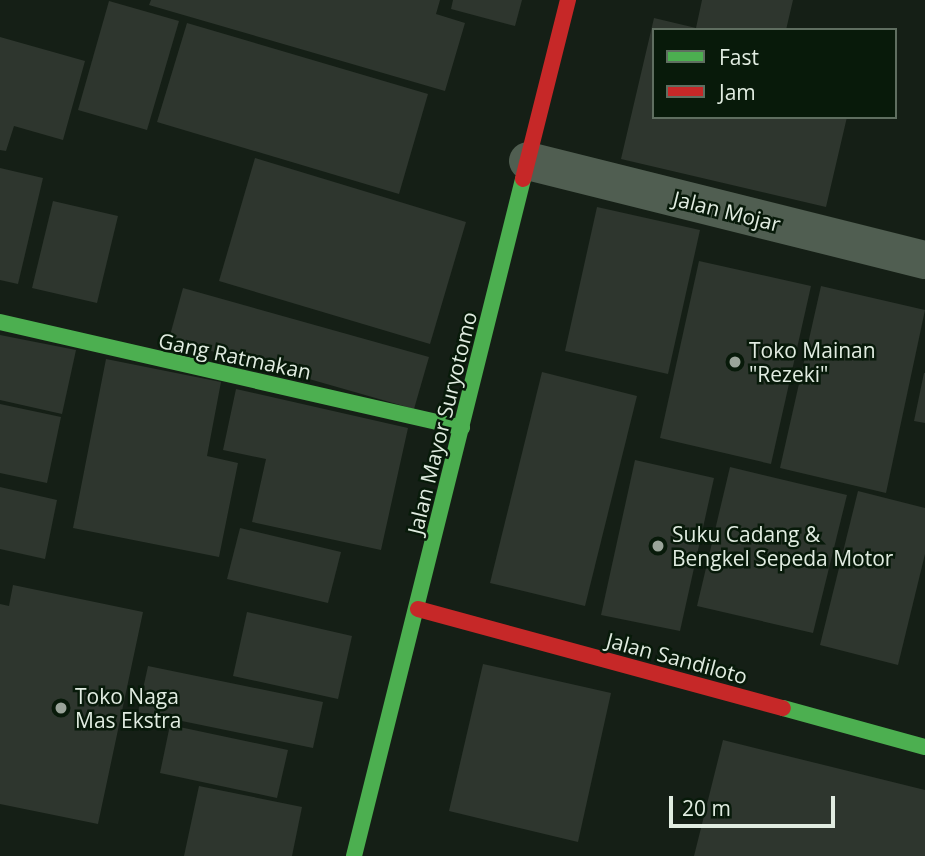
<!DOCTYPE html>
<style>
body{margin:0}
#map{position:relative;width:925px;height:856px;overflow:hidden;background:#151f16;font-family:"Open Sans",sans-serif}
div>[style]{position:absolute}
.building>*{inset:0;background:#2e362e}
.street>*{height:38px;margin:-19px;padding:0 19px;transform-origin:19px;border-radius:19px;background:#505e51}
.fast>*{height:16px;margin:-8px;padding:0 8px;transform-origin:8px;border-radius:8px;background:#4caf50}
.jam>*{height:16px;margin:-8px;padding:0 8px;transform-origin:8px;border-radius:8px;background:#c62828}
.dots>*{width:19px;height:19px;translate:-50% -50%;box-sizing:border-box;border:4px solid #081a0a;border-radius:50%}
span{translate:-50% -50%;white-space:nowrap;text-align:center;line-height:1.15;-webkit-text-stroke:5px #081a0a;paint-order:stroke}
.street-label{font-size:21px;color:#e1ece1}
.poi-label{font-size:21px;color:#e1ece1}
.left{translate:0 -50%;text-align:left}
.legend{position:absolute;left:652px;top:28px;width:245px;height:91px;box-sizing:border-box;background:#081a0a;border:2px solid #5f6e60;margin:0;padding:9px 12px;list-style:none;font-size:21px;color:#e1ece1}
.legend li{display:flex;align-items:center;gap:14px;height:35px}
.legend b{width:35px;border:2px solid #5f6e60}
.scale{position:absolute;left:669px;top:796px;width:166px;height:32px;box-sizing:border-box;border:4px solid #e1ece1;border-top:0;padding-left:9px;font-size:21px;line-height:24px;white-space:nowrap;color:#e1ece1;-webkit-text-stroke:5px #081a0a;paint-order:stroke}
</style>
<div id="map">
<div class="building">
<div style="clip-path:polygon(151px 0,440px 0,436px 14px,465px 23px,445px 91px,149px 5px)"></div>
<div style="clip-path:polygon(453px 0,522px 0,515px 26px,451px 9px)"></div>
<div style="clip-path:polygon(702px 0,793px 0,786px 30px,654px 30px,654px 117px,847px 117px,826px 207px,621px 159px,654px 18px,696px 28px)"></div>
<div style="clip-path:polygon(109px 1px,179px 21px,147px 130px,78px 110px)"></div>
<div style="clip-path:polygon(187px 23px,428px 94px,399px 194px,157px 122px)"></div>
<div style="clip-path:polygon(0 37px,85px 61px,63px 140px,14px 126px,6px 151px,0 150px)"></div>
<div style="clip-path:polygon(255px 158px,466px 222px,430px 344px,219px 281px)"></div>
<div style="clip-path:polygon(0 168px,43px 178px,18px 284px,0 280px)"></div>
<div style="clip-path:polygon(53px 201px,118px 216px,97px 303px,32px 288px)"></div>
<div style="clip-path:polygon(597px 207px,700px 230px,668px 374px,565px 351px)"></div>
<div style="clip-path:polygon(699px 261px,811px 286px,771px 464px,660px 438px)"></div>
<div style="clip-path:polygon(821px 286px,925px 310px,886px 493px,780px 468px)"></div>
<div style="clip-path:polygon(183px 288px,429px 357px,414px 409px,169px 339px)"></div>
<div style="clip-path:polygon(0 335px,76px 350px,62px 414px,0 400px)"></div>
<div style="clip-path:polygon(106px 359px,221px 382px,207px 456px,238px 463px,219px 557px,73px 528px)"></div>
<div style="clip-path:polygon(542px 372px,637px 396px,585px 606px,490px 583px)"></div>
<div style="clip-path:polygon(924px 373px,925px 373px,925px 423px,914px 421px)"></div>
<div style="clip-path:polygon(236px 389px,408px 428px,381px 550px,252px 522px,266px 459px,223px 450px)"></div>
<div style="clip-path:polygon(0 404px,61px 417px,47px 483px,0 473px)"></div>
<div style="clip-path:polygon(635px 460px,714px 478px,680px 631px,601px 615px)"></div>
<div style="clip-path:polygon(730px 467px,847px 495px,813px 633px,697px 606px)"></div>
<div style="clip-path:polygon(0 487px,57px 500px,45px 559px,0 549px)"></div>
<div style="clip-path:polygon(858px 491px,925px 508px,925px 554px,898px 665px,820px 645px)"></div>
<div style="clip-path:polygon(240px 528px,341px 552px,328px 603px,227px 579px)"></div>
<div style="clip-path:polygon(13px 585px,143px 612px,98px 824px,0 804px,0 604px,9px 606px)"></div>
<div style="clip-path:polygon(247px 612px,352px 636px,338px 699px,233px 676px)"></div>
<div style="clip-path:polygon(483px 664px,611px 693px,578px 842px,449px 811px)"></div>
<div style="clip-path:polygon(148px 666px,323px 702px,313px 748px,138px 712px)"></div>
<div style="clip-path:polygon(170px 725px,288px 750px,277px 798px,160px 773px)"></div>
<div style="clip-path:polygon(723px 740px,925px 790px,925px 856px,694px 856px)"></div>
<div style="clip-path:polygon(199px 786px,302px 807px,292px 856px,184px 856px)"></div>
</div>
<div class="street">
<div style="left:528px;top:161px;width:409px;rotate:14deg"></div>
</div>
<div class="fast">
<div style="left:0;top:322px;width:474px;rotate:12.9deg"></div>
<div style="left:783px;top:708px;width:147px;rotate:15.4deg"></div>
<div style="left:354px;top:856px;width:698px;rotate:-75.98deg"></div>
</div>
<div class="jam">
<div style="left:523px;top:179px;width:185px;rotate:-75.9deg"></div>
<div style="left:418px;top:609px;width:378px;rotate:15.2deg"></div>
</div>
<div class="dots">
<div style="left:735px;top:362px;background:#9aa49a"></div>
<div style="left:658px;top:546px;background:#9aa49a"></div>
<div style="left:61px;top:708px;background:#9aa49a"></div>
</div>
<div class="street-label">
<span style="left:727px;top:211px;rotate:14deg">Jalan Mojar</span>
<span style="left:235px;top:356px;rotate:12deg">Gang Ratmakan</span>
<span style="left:442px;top:423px;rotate:-76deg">Jalan Mayor Suryotomo</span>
<span style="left:677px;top:658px;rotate:15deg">Jalan Sandiloto</span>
</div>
<div class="poi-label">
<span class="left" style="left:749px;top:362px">Toko Mainan<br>"Rezeki"</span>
<span class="left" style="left:672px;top:546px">Suku Cadang &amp;<br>Bengkel Sepeda Motor</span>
<span class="left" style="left:75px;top:708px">Toko Naga<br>Mas Ekstra</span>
</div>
<ul class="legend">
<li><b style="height:9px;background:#4caf50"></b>Fast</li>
<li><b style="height:9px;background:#c62828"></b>Jam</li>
</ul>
<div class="scale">20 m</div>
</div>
